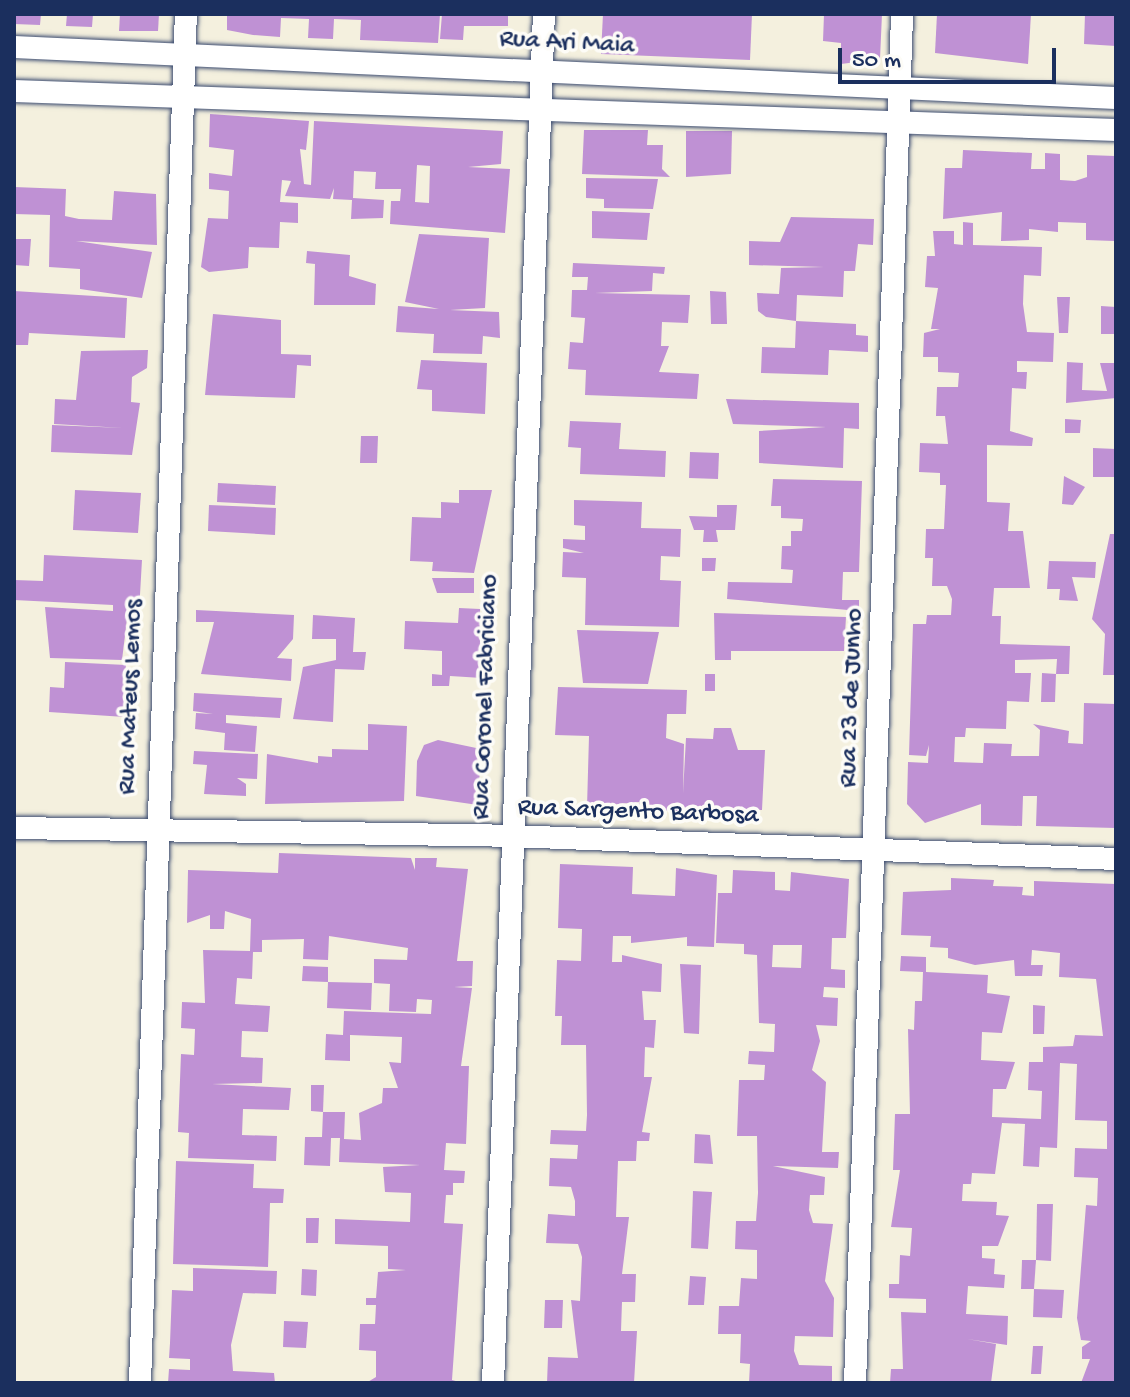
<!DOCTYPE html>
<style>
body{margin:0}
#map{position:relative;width:1130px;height:1397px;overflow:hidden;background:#f4f0de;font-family:"Gochi Hand",sans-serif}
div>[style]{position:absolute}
.building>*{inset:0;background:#bf91d4}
.roads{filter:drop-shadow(0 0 2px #3c4c71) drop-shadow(0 0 2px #3c4c71)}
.minor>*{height:22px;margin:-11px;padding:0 11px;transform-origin:11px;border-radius:11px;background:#fff}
span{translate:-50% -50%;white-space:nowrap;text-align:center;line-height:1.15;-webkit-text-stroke:7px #fdfcf7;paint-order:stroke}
.street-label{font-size:26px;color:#1b2f5e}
.frame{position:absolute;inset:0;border:16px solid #1b2f5e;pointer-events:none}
.scale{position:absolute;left:838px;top:48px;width:218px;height:36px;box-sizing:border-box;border:4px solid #1b2f5e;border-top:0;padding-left:10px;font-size:24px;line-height:28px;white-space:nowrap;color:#1b2f5e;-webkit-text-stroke:6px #fdfcf7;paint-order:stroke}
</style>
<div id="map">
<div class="building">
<div style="clip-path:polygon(14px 14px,41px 14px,40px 25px,14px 24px)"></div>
<div style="clip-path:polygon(67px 14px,93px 14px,92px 27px,66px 26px)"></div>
<div style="clip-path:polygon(120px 14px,159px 14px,158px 31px,119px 31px)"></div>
<div style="clip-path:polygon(227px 14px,440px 14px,438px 43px,360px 40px,361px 20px,334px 19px,333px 39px,308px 38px,309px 19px,281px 18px,280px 37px,253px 35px,227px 30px)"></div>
<div style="clip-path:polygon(442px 14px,508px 14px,508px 26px,464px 26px,463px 40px,440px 39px)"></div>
<div style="clip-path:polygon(603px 14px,752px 14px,750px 60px,601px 54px)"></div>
<div style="clip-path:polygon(824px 14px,882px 14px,880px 59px,841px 64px,841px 43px,823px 41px)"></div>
<div style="clip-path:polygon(937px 14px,1031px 14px,1028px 64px,935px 53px)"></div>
<div style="clip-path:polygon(1085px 14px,1116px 14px,1116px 46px,1084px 44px)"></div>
<div style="clip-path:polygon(evenodd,210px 114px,309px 121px,306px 150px,300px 149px,304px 184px,311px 185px,314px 121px,503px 131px,501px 164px,468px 167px,510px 169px,505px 233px,390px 224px,391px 201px,400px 201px,401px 189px,375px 189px,376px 172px,354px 171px,353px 198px,384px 200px,383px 218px,351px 219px,352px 200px,333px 199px,334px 188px,330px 199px,285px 196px,291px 181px,282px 180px,280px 202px,298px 203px,298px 223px,280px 222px,279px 248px,249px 247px,248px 268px,209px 272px,201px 267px,208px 218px,228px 219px,229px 191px,209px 189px,209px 173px,232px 176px,234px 150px,209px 147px,210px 114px,417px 165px,430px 166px,429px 203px,415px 202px,417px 165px)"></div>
<div style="clip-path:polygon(584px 130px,648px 130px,647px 145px,663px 145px,662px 169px,670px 177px,582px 174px)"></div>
<div style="clip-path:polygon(686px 131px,732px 131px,731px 174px,686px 177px)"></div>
<div style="clip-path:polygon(963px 150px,1032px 153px,1031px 169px,1045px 169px,1045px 153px,1060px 154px,1060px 180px,1075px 181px,1087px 177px,1087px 155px,1115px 156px,1114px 241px,1086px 240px,1086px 223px,1058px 222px,1058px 232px,1029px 229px,1029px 240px,1001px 241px,1002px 212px,943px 219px,945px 168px,962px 168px)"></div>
<div style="clip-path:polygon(586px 178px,658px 179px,653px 209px,604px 208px,604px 199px,586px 198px)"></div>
<div style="clip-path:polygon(14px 187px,66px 189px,65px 216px,79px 219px,112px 220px,114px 191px,156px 194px,157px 245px,76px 241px,152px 252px,142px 298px,80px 289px,80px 269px,49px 267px,50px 215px,14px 214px)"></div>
<div style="clip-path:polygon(592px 211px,650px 213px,647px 240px,592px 238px)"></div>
<div style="clip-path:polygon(791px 217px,874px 219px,873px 245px,858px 244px,855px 271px,844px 271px,843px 297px,797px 295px,796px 321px,766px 317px,758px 311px,757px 293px,779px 294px,781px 268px,824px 267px,749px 265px,749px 241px,780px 242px)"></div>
<div style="clip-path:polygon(963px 222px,973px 223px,973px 245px,1042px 247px,1041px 276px,1024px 275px,1023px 304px,1027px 332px,1054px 333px,1053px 362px,1017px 361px,1017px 372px,1027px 372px,1026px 389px,1012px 388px,1010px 431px,1033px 438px,1032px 446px,987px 445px,987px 502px,1010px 503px,1008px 531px,1023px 531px,1030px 588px,994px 588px,992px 616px,1001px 616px,1000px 644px,1070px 646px,1069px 674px,1056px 674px,1055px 702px,1041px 702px,1042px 673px,1056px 674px,1057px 659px,1015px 660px,1015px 673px,1031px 673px,1029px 702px,1007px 701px,1006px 729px,966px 728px,965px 737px,955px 737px,954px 762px,983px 763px,984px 743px,1012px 744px,1011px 756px,1039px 756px,1040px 730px,1033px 724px,1069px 731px,1068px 743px,1083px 744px,1084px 703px,1116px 704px,1116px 828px,1036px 826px,1037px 796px,1023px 796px,1022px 826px,981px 825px,981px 804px,925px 823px,907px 804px,908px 762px,928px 763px,929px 745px,926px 756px,909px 755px,913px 624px,926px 624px,927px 615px,951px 615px,952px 599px,947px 586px,932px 586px,933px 558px,925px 558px,926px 529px,944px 529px,946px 485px,940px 485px,940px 473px,919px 472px,920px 443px,948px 444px,945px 416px,936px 416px,937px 387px,958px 387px,959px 373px,938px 372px,938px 357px,923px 357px,924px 333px,940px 329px,931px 329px,938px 288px,925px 287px,927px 256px,935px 256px,933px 231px,954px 231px,954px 244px,963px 245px)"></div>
<div style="clip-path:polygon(419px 234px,489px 238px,485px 308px,450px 310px,499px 312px,500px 338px,483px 336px,482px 354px,433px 353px,434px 334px,396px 332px,398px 306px,439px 309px,405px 302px)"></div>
<div style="clip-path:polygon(14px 239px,31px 239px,29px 266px,14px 265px)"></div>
<div style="clip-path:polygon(307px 251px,350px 255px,349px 276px,376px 284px,375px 305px,314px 305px,315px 264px,306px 263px)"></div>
<div style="clip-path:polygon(573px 263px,665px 267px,664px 274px,653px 273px,652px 291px,595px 293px,690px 295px,688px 323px,662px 322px,661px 346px,669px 346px,659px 372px,699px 374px,697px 399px,585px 395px,586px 370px,568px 369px,570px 342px,583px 343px,585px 318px,571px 317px,572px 290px,587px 290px,588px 277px,572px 277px)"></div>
<div style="clip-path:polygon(14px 291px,127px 298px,125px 338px,29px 333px,28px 345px,14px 345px)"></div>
<div style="clip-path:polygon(710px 291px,726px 292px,727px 324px,711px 324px)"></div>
<div style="clip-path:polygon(1057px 297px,1070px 297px,1068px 333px,1059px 333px)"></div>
<div style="clip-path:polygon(1101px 306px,1116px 307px,1116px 334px,1101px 334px)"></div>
<div style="clip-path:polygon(213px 314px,281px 320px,281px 354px,311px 355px,311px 366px,297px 365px,295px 398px,205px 395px)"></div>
<div style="clip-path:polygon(796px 321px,856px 324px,856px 335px,868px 336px,868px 352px,829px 350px,828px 375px,761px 373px,762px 347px,795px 348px)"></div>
<div style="clip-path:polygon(148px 350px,147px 368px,132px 377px,131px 402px,140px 403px,132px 455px,51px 452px,52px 425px,123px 428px,54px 424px,55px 399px,76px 400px,81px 351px)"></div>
<div style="clip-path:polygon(421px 360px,487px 363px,485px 414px,432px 411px,432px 390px,417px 389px)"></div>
<div style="clip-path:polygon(1067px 362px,1083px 363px,1082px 390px,1107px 391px,1100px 363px,1116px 363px,1116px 398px,1066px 403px)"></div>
<div style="clip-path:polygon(726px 399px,859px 403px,859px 429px,844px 428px,843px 468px,759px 463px,759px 431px,826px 427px,733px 424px)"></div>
<div style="clip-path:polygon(1065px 419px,1081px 420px,1080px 433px,1065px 433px)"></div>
<div style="clip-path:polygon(570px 421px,621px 423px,619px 449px,666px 451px,665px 477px,580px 474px,581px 448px,568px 447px)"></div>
<div style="clip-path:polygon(361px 436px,378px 436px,377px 463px,360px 463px)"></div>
<div style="clip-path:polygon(1093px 448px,1116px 449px,1116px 477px,1093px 477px)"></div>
<div style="clip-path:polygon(690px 452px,719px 453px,718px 479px,689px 478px)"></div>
<div style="clip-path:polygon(1064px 476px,1085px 487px,1073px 505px,1062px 504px)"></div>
<div style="clip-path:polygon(773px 479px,862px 481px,859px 572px,843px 572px,842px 600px,859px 600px,859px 611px,727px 599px,728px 582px,792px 583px,793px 570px,781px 569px,782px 546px,791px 546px,791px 531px,802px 531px,803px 519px,781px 518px,781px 506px,771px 506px)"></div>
<div style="clip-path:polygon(218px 483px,276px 486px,275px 505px,217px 502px)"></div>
<div style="clip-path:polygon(75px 490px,141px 493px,138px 533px,73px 530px)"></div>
<div style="clip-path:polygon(459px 490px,492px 490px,474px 573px,432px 571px,433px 562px,410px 561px,412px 517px,441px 518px,441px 502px,459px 503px)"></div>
<div style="clip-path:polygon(574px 500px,642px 502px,641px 528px,681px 529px,680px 557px,661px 556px,660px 580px,681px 581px,679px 627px,585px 625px,586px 578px,562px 577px,563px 552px,584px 553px,563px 548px,563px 539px,585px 540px,585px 526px,574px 525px)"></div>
<div style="clip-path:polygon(209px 505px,276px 508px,275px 535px,208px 531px)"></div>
<div style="clip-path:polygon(717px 505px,737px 505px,735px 530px,716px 530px,718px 542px,703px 542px,704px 530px,694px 530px,689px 516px,717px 517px)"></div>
<div style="clip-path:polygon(1110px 534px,1116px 534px,1116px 675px,1103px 675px,1105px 634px,1092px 619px)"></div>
<div style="clip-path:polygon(44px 555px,142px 560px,139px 612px,128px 611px,122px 660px,50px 658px,45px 607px,113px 611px,113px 605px,14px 600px,14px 580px,43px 581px)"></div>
<div style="clip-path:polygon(702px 558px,716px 558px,715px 571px,702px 571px)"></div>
<div style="clip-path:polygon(1049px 561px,1096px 562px,1095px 578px,1072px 577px,1078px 601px,1059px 600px,1060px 589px,1047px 589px)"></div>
<div style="clip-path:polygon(432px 578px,474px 578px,474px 593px,437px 593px)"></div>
<div style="clip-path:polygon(459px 608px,480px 609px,482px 678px,450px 676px,449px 686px,432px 686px,432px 674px,442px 675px,442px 651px,404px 649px,405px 621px,458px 623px)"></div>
<div style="clip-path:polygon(196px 610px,294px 615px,293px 639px,277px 658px,292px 659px,291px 681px,201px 674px,214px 622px,196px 622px)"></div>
<div style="clip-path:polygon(714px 613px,846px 617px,844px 651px,731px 651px,731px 660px,715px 660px)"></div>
<div style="clip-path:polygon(313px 615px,355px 618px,353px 652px,366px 652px,364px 670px,335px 669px,333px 722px,293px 719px,303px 667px,336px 660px,336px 639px,312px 639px)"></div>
<div style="clip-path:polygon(577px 630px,659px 632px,648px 684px,583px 683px)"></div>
<div style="clip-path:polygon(65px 662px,126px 665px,125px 717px,49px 712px,50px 687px,64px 688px)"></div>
<div style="clip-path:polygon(705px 674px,715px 674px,715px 691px,705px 691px)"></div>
<div style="clip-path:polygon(558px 687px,687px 690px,686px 714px,667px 714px,666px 738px,684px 744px,683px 793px,686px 738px,713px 739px,714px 728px,731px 728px,738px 750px,765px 750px,762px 810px,639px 811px,639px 802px,587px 807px,589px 736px,555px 735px)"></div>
<div style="clip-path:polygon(194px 693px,282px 698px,280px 718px,226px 715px,226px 723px,257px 726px,255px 752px,224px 750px,225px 733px,195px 729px,196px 713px,213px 714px,193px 711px)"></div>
<div style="clip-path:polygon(368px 724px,407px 726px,404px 801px,265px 804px,267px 754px,318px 763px,318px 756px,332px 757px,332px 749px,368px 750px)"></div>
<div style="clip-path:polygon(438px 740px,481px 749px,478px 805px,416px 796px,417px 761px,424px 745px)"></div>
<div style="clip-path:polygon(194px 751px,258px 754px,257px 779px,237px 778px,246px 784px,246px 796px,204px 794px,207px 765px,193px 764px)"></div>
<div style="clip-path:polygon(279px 853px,411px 858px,415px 870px,415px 858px,437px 858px,436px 867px,468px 869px,457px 961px,473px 961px,472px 986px,454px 987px,472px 988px,461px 1066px,469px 1066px,466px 1144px,446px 1143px,444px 1170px,465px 1171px,464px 1183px,453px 1183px,453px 1195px,446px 1195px,444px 1223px,463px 1224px,452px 1380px,463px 1383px,366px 1383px,376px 1377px,376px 1351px,359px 1350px,360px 1324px,375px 1324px,376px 1305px,366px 1305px,366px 1298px,376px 1298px,378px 1272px,406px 1270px,388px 1269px,388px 1246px,335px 1244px,335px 1219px,410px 1222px,411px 1193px,385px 1192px,383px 1167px,420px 1165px,339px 1162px,340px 1138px,331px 1138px,330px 1166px,304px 1165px,305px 1137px,322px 1137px,323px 1112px,345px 1112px,344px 1139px,361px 1140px,359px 1113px,382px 1103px,383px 1088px,398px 1088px,389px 1062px,401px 1063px,402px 1037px,350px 1035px,350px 1061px,325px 1060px,326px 1034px,343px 1035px,344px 1011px,431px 1014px,432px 1000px,417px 999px,416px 1012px,389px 1011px,390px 984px,374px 983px,374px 959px,407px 960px,408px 948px,329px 936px,328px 960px,303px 959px,304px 939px,262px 940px,262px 952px,253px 952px,252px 979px,237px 978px,235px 1004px,270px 1006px,268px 1032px,242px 1031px,241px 1057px,263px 1058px,262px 1083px,212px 1084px,291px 1088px,289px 1110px,243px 1109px,242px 1135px,277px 1136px,276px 1161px,188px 1158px,189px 1133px,178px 1132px,181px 1054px,194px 1055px,195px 1029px,181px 1028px,182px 1002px,205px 1003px,203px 950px,250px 951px,251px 919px,225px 911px,224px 929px,210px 929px,210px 915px,187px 923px,188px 870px,278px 873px)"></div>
<div style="clip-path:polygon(560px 864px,633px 867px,632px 894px,675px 896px,676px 868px,717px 875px,714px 947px,687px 946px,687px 937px,631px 943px,631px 936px,613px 936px,612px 962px,622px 962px,622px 955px,662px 964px,661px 992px,642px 991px,644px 1020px,656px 1020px,654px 1048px,645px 1047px,644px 1077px,652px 1077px,642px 1132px,650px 1133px,649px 1141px,637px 1141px,636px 1161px,618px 1161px,616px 1217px,629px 1217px,622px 1274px,636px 1274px,635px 1302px,622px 1302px,621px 1331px,637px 1331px,634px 1383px,547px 1383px,548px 1357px,578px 1358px,571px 1300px,580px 1301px,582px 1257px,578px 1244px,546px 1243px,548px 1214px,575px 1216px,575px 1201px,571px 1187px,549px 1186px,550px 1158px,577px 1159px,578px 1145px,550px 1144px,551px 1130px,586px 1131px,587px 1115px,586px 1045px,561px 1045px,562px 1016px,555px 1016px,557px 960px,581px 961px,582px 929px,558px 928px)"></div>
<div style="clip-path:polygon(evenodd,733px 870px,775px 872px,775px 890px,790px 891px,791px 872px,849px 879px,846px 938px,832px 938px,831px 969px,845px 970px,845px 988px,824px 987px,823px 997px,838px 998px,837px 1026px,816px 1025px,820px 1041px,812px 1070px,826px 1082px,822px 1152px,839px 1152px,838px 1168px,773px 1166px,825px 1177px,824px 1195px,810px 1195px,809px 1210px,813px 1223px,833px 1224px,825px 1281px,834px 1298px,833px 1337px,795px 1336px,794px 1351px,799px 1365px,832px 1366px,832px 1381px,822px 1383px,749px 1383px,750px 1364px,740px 1363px,741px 1334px,718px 1334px,719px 1306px,739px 1306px,741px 1278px,757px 1279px,757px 1250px,735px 1249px,736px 1221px,756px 1221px,758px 1193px,757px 1136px,737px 1136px,739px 1080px,764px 1080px,765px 1065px,748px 1064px,749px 1051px,774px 1052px,775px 1024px,759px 1023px,757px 955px,744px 954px,744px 944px,716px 943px,718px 893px,732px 893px,733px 870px,773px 945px,802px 945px,801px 968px,772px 967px,773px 945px)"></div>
<div style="clip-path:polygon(951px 878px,994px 880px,993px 886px,1023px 887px,1022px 895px,1034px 896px,1034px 881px,1116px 884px,1116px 1383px,1081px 1383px,1090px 1359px,1082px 1359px,1082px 1347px,1091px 1341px,1081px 1340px,1077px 1318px,1086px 1205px,1097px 1206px,1098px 1178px,1074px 1177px,1075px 1148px,1107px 1149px,1107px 1121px,1075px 1120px,1077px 1064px,1060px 1063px,1057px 1148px,1040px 1147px,1039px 1167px,1023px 1166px,1025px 1124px,1002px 1123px,995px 1174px,972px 1173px,971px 1184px,963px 1184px,962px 1201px,997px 1202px,996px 1215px,1009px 1216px,998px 1246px,982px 1246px,982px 1258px,995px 1259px,994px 1274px,1005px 1275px,1004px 1288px,968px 1286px,966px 1314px,1008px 1316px,1007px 1345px,967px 1339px,996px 1344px,991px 1383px,890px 1383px,891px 1369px,903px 1369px,901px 1312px,926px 1313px,926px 1299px,889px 1298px,889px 1284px,899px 1284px,900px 1255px,910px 1256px,912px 1228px,891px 1227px,900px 1170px,893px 1170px,895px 1114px,910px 1114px,908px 1029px,914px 1030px,915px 1001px,922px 1001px,923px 972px,900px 971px,901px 956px,926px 957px,926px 972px,988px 975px,987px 993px,1010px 996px,1002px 1033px,982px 1032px,981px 1060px,1015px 1062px,1006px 1089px,993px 1089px,992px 1117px,1041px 1119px,1042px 1091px,1028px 1090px,1029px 1062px,1043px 1062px,1043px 1047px,1073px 1046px,1075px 1035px,1103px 1036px,1096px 979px,1059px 977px,1060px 953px,1032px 950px,1031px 965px,1043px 965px,1042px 976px,1015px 976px,1014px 960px,975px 965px,948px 958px,948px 948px,930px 947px,931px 936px,901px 935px,903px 892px,951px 890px)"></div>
<div style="clip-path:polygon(680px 964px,701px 965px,699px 1034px,684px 1033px)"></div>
<div style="clip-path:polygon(303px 966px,328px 967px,328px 982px,302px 981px)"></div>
<div style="clip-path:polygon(328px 982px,372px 983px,371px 1010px,327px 1008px)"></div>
<div style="clip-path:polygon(1033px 1005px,1045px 1006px,1044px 1034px,1033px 1034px)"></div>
<div style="clip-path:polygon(311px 1085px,324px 1085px,323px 1112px,311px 1111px)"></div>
<div style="clip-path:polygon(695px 1134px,710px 1135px,713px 1164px,694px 1163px)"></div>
<div style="clip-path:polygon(176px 1161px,254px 1164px,253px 1188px,284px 1189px,283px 1203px,270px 1203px,268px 1267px,173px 1264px)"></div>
<div style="clip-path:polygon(693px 1191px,712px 1192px,708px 1249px,691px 1248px)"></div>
<div style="clip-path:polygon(1037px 1204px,1053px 1204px,1051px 1261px,1036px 1260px)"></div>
<div style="clip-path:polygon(306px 1218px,319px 1218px,318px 1243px,306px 1243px)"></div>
<div style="clip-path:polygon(1022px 1260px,1036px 1260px,1034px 1289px,1021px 1289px)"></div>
<div style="clip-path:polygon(193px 1268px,277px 1271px,276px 1294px,243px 1293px,231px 1345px,233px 1371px,274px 1373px,275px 1383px,168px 1383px,169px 1369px,190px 1370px,190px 1359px,169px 1358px,170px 1343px,172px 1290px,193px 1291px)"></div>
<div style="clip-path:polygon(302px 1269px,317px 1270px,316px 1296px,301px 1295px)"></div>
<div style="clip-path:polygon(690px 1276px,706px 1277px,704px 1305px,688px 1305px)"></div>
<div style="clip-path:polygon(1034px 1289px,1064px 1290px,1062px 1318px,1033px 1317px)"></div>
<div style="clip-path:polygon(545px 1300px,563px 1300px,562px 1328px,544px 1328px)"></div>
<div style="clip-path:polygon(284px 1321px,308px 1322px,306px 1348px,283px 1347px)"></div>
<div style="clip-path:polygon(1033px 1346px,1043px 1346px,1041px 1374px,1031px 1374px)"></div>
</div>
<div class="roads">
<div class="minor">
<div style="left:14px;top:47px;width:1103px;rotate:2.65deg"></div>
<div style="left:14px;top:91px;width:1103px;rotate:2.03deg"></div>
<div style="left:14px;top:828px;width:496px;rotate:0.9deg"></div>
<div style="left:510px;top:836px;width:606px;rotate:2.17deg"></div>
<div style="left:140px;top:1383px;width:1370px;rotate:-88.08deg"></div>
<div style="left:493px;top:1383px;width:1370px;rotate:-87.87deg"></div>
<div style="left:855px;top:1383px;width:1370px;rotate:-88.03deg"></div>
</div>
</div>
<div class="street-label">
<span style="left:567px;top:44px;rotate:3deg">Rua Ari Maia</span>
<span style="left:132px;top:697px;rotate:-88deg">Rua Mateus Lemos</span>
<span style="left:487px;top:697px;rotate:-88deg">Rua Coronel Fabriciano</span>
<span style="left:853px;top:698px;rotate:-88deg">Rua 23 de Junho</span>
<span style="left:638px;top:813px;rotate:2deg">Rua Sargento Barbosa</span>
</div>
<div class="frame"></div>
<div class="scale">50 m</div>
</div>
